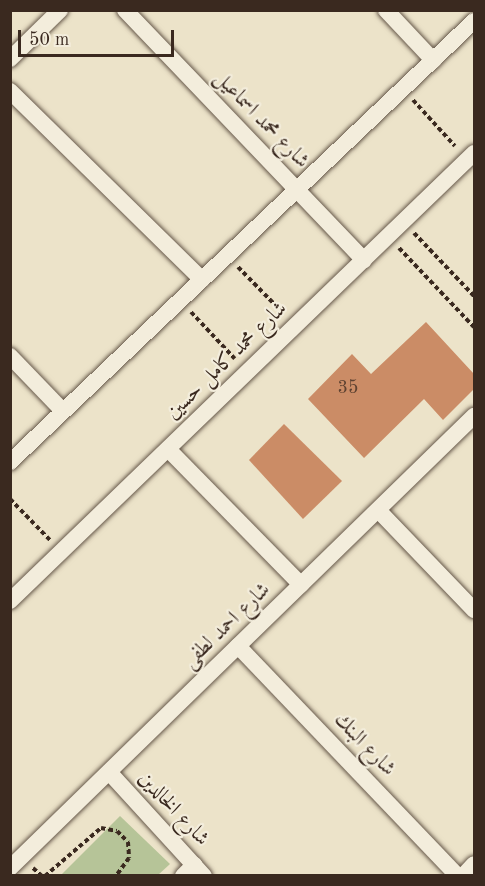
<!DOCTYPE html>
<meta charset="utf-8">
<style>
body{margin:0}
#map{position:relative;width:485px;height:886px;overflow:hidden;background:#ece3c9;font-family:"Old Standard TT",Amiri,serif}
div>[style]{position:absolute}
.green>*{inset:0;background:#b6c498}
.building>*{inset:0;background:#cb8c66}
.path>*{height:4px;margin-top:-2px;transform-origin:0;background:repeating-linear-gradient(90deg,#3a291f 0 4.5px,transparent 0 7.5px)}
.roads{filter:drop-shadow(0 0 2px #66584a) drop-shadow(0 0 2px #66584a)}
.street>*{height:16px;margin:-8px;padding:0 8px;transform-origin:8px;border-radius:8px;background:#f3eddc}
span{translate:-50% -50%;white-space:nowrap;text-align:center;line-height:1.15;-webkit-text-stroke:4.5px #f3eddc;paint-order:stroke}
.number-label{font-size:18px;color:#5e4231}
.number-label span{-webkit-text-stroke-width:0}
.street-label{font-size:21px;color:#3a291f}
.frame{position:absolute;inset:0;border:12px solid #3a291f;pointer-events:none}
.scale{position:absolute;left:18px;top:30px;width:156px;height:27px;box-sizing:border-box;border:3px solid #3a291f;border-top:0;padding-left:8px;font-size:18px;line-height:21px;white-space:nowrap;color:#3a291f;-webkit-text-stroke:4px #f3eddc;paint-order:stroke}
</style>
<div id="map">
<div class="green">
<div style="clip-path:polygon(120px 816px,170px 864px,158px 875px,61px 875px)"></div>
</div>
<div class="building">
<div style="clip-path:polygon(426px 322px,474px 374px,474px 389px,443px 420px,424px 399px,364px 458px,308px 399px,352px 354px,371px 374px)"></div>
<div style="clip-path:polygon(284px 424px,342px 481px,303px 519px,249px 460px)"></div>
</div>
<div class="path">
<div style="left:413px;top:100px;width:62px;rotate:47.6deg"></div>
<div style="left:414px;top:233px;width:87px;rotate:46.4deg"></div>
<div style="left:399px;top:248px;width:109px;rotate:46.5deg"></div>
<div style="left:238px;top:267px;width:64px;rotate:45.6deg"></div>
<div style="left:191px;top:312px;width:64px;rotate:46.9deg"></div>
<div style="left:10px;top:499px;width:57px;rotate:45.7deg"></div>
<div style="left:33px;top:868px;width:12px;rotate:42deg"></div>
<div style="left:45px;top:876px;width:74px;rotate:-40.6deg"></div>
<div style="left:101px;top:828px;width:16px;rotate:11deg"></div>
<div style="left:117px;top:831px;width:16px;rotate:45deg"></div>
<div style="left:128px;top:842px;width:16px;rotate:86deg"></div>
<div style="left:129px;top:858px;width:22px;rotate:126deg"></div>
</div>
<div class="roads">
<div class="street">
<div style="left:125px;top:10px;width:346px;rotate:46.3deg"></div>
<div style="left:386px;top:10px;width:69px;rotate:46.8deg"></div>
<div style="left:10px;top:59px;width:70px;rotate:-44.4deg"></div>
<div style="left:10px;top:91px;width:269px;rotate:44.5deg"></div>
<div style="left:10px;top:356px;width:76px;rotate:46.1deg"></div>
<div style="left:168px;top:449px;width:190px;rotate:45.6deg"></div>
<div style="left:10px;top:462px;width:640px;rotate:-43.54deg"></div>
<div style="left:378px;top:510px;width:139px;rotate:46.2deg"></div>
<div style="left:10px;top:601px;width:645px;rotate:-43.99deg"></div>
<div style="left:238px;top:646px;width:318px;rotate:46.3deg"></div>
<div style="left:109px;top:772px;width:141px;rotate:47.6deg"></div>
<div style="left:10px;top:868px;width:648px;rotate:-44.25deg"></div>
<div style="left:183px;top:876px;width:16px;rotate:-45deg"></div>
<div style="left:463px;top:876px;width:16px;rotate:-47deg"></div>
</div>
</div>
<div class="number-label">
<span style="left:348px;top:388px">35</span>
</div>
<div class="street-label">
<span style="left:261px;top:120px;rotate:46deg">شارع محمد اسماعيل</span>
<span style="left:227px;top:361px;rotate:-44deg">شارع محمد كامل حسين</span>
<span style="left:227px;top:626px;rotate:-44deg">شارع احمد لطفى</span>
<span style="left:364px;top:745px;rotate:46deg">شارع البنك</span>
<span style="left:173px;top:809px;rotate:47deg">شارع الخالدين</span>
</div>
<div class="frame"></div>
<div class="scale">50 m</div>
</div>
